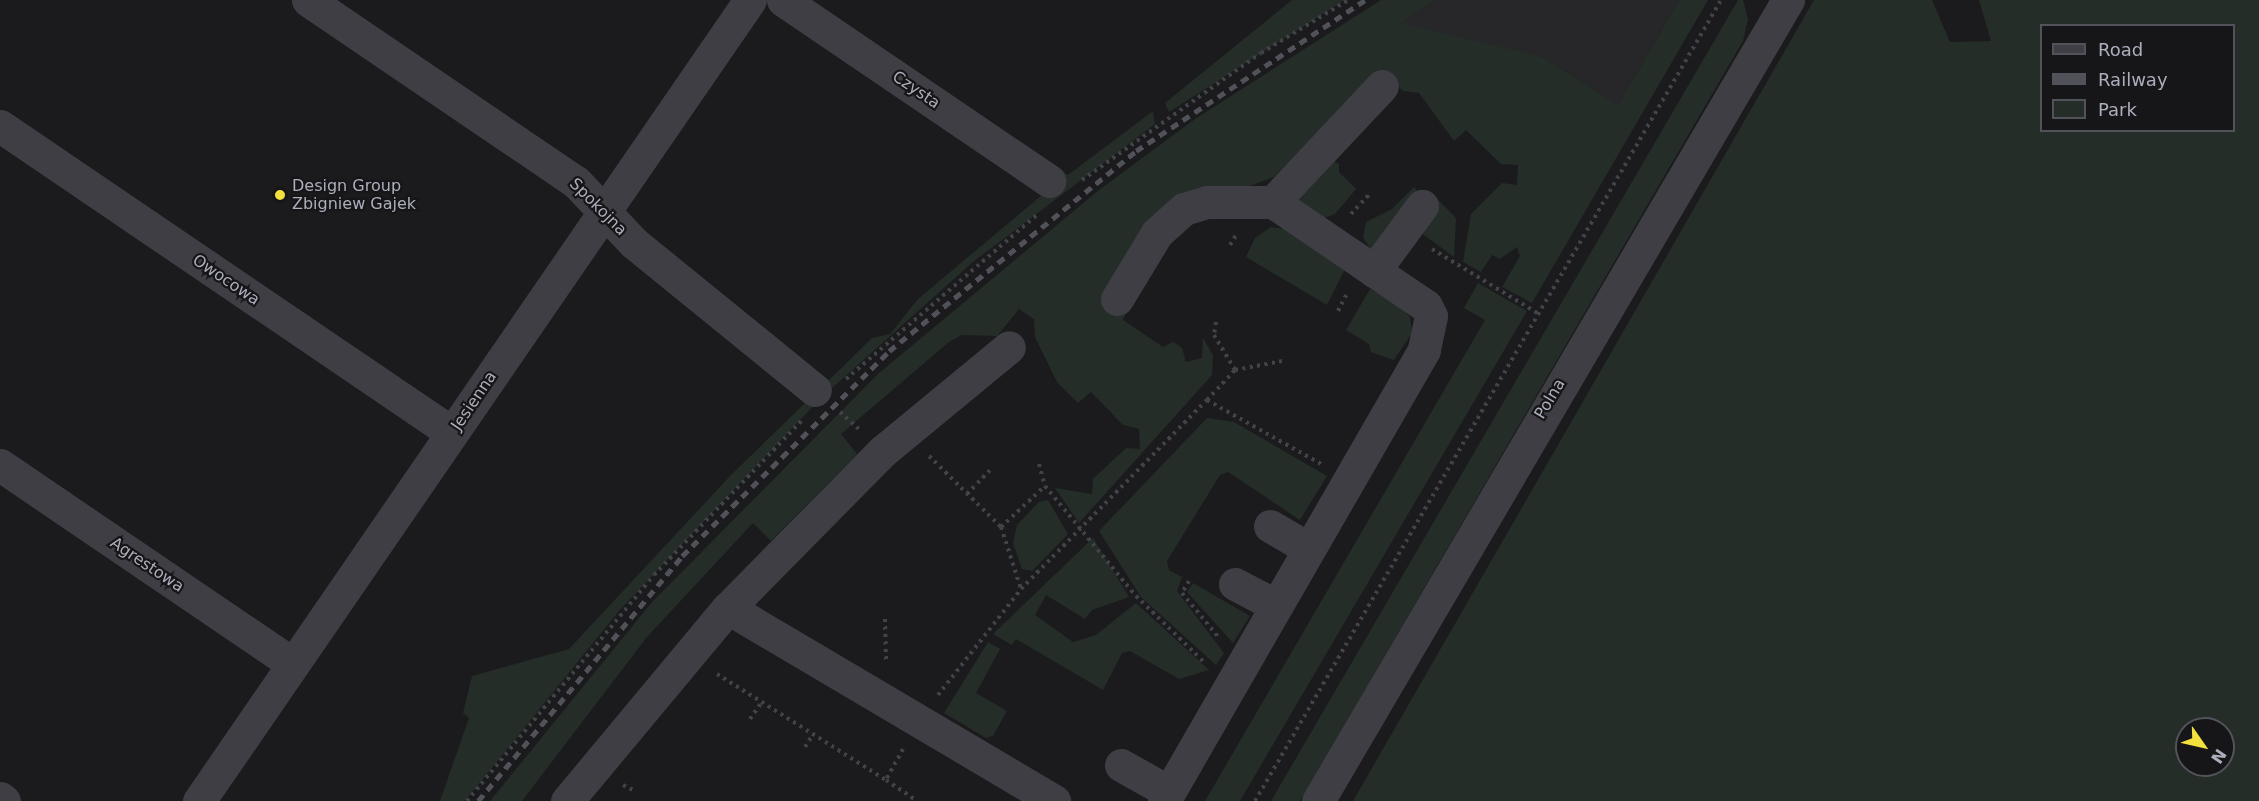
<!DOCTYPE html>
<style>
body{margin:0}
#map{position:relative;width:2259px;height:801px;overflow:hidden;background:#1b1b1d;font-family:"DejaVu Sans",sans-serif}
div>[style]{position:absolute}
.built>*{inset:0;background:#27272a}
.green>*{inset:0;background:#242d27}
.path>*{height:4px;margin-top:-2px;transform-origin:0;background:repeating-linear-gradient(90deg,#424249 0 3px,transparent 0 7.5px)}
.minor>*{height:33px;margin:-16.5px;padding:0 16.5px;transform-origin:16.5px;border-radius:16.5px;background:#3e3e44}
.tertiary>*{height:33px;margin:-16.5px;padding:0 16.5px;transform-origin:16.5px;border-radius:16.5px;background:#3e3e44}
.rail>*{height:4.5px;margin-top:-2.25px;transform-origin:0;background:repeating-linear-gradient(90deg,#515159 0 8px,transparent 0 14px)}
.dots>*{width:16px;height:16px;translate:-50% -50%;box-sizing:border-box;border:3px solid #161618;border-radius:50%}
span{translate:-50% -50%;white-space:nowrap;text-align:center;line-height:1.15;-webkit-text-stroke:4.5px #161618;paint-order:stroke}
.street-label{font-size:16px;color:#adaebc}
.poi-label{font-size:16px;color:#adaebc}
.left{translate:0 -50%;text-align:left}
.legend{position:absolute;left:2040px;top:24px;width:195px;height:108px;box-sizing:border-box;background:#161618;border:2px solid #52535a;margin:0;padding:8px 10px;list-style:none;font-size:18px;color:#adaebc}
.legend li{display:flex;align-items:center;gap:12px;height:30px}
.legend b{width:30px;border:2px solid #52535a}
.north{position:absolute;left:2175px;top:717px;width:60px;height:60px;box-sizing:border-box;background:#161618;border:2px solid #52535a;border-radius:50%;rotate:124deg;font-size:16px;font-weight:700;line-height:24px;text-align:center;color:#adaebc}
.north::after{content:'';display:block;margin:auto;width:21px;height:27px;background:#f1e03e;clip-path:polygon(50% 0,100% 100%,50% 72%,0 100%)}
</style>
<div id="map">
<div class="built">
<div style="clip-path:polygon(1435px 0,1679px 0,1618px 105px,1543px 57px,1389px 31px)"></div>
</div>
<div class="green">
<div style="clip-path:polygon(1292px 0,1345px 0,1169px 112px,1165px 103px)"></div>
<div style="clip-path:polygon(1381px 0,1435px 0,1401px 23px,1543px 57px,1618px 105px,1679px 0,1708px 0,1532px 303px,1502px 287px,1520px 256px,1517px 247px,1500px 259px,1492px 255px,1481px 272px,1463px 262px,1471px 214px,1502px 183px,1517px 185px,1518px 165px,1501px 164px,1466px 130px,1454px 141px,1419px 93px,1403px 91px,1382px 70px,1274px 177px,1242px 189px,1176px 197px,1123px 320px,1163px 347px,1173px 342px,1182px 348px,1186px 362px,1202px 358px,1203px 338px,1213px 355px,1212px 375px,1079px 523px,1055px 488px,1092px 494px,1093px 479px,1126px 448px,1140px 449px,1139px 429px,1123px 425px,1091px 392px,1078px 403px,1057px 382px,1035px 337px,1034px 319px,1019px 309px,997px 336px,962px 335px,949px 342px,841px 434px,857px 454px,771px 541px,753px 523px,647px 637px,522px 801px,490px 801px,652px 602px,879px 373px,1099px 190px,1195px 119px)"></div>
<div style="clip-path:polygon(1738px 0,1743px 0,1748px 19px,1743px 41px,1300px 801px,1271px 801px)"></div>
<div style="clip-path:polygon(evenodd,1814px 0,1932px 0,1950px 42px,1991px 41px,1979px 0,2259px 0,2259px 801px,1353px 801px,1814px 0,2042px 26px,2234px 26px,2234px 130px,2042px 130px,2042px 26px,1814px 0,2187px 729px,2223px 729px,2223px 765px,2187px 765px,2187px 729px)"></div>
<div style="clip-path:polygon(1153px 111px,1155px 124px,973px 262px,830px 390px,821px 375px,829px 380px,872px 338px,890px 334px,918px 299px,1042px 195px,1062px 171px,1068px 175px)"></div>
<div style="clip-path:polygon(1328px 159px,1339px 164px,1339px 172px,1356px 189px,1335px 214px,1321px 219px,1295px 196px)"></div>
<div style="clip-path:polygon(1414px 187px,1422px 196px,1373px 252px,1363px 238px,1366px 222px,1392px 209px)"></div>
<div style="clip-path:polygon(1434px 196px,1456px 218px,1454px 257px,1413px 227px)"></div>
<div style="clip-path:polygon(1271px 227px,1293px 230px,1346px 267px,1327px 305px,1246px 257px,1255px 238px)"></div>
<div style="clip-path:polygon(1478px 283px,1527px 311px,1240px 801px,1205px 801px,1485px 320px,1464px 308px)"></div>
<div style="clip-path:polygon(1370px 289px,1397px 303px,1410px 317px,1412px 333px,1394px 360px,1371px 352px,1369px 344px,1346px 330px)"></div>
<div style="clip-path:polygon(821px 398px,619px 611px,465px 801px,440px 801px,469px 718px,463px 713px,472px 676px,569px 649px,731px 475px,805px 403px)"></div>
<div style="clip-path:polygon(1207px 418px,1234px 422px,1327px 476px,1300px 520px,1228px 472px,1220px 475px,1167px 561px,1169px 570px,1182px 577px,1177px 591px,1224px 653px,1216px 665px,1141px 597px,1099px 531px)"></div>
<div style="clip-path:polygon(1048px 500px,1068px 534px,1032px 571px,1022px 569px,1013px 543px,1017px 525px,1039px 502px)"></div>
<div style="clip-path:polygon(1093px 538px,1129px 597px,1092px 610px,1085px 619px,1046px 595px,1035px 615px,1073px 642px,1096px 635px,1136px 603px,1209px 670px,1179px 679px,1130px 651px,1122px 653px,1103px 690px,1016px 639px,1012px 645px,993px 634px)"></div>
<div style="clip-path:polygon(1193px 583px,1250px 616px,1233px 643px,1187px 592px)"></div>
<div style="clip-path:polygon(988px 642px,1000px 649px,976px 693px,1007px 711px,993px 736px,986px 738px,944px 713px)"></div>
</div>
<div class="path">
<div style="left:1082px;top:180px;width:219px;rotate:-35.4deg"></div>
<div style="left:1261px;top:53px;width:102px;rotate:-31.3deg"></div>
<div style="left:1351px;top:214px;width:26px;rotate:-47deg"></div>
<div style="left:1230px;top:245px;width:12px;rotate:-59deg"></div>
<div style="left:1432px;top:249px;width:125px;rotate:31.3deg"></div>
<div style="left:1338px;top:311px;width:20px;rotate:-63deg"></div>
<div style="left:1216px;top:322px;width:13px;rotate:99deg"></div>
<div style="left:1214px;top:335px;width:41px;rotate:59deg"></div>
<div style="left:846px;top:379px;width:253px;rotate:-40.7deg"></div>
<div style="left:1207px;top:400px;width:41px;rotate:-47deg"></div>
<div style="left:1235px;top:370px;width:48px;rotate:-10.8deg"></div>
<div style="left:840px;top:412px;width:25px;rotate:42deg"></div>
<div style="left:929px;top:456px;width:101px;rotate:44.6deg"></div>
<div style="left:1001px;top:527px;width:65px;rotate:72.1deg"></div>
<div style="left:1021px;top:589px;width:265px;rotate:-45.5deg"></div>
<div style="left:1207px;top:400px;width:131px;rotate:29.3deg"></div>
<div style="left:1039px;top:464px;width:23px;rotate:75deg"></div>
<div style="left:967px;top:494px;width:36px;rotate:-46deg"></div>
<div style="left:1001px;top:527px;width:60px;rotate:-43deg"></div>
<div style="left:1045px;top:486px;width:143px;rotate:50.4deg"></div>
<div style="left:1136px;top:596px;width:96px;rotate:44.2deg"></div>
<div style="left:1189px;top:581px;width:14px;rotate:120deg"></div>
<div style="left:1182px;top:593px;width:60px;rotate:50.4deg"></div>
<div style="left:885px;top:619px;width:42px;rotate:88.6deg"></div>
<div style="left:717px;top:674px;width:199px;rotate:32.1deg"></div>
<div style="left:938px;top:695px;width:135px;rotate:-51.9deg"></div>
<div style="left:750px;top:719px;width:21px;rotate:-55deg"></div>
<div style="left:805px;top:747px;width:15px;rotate:-58deg"></div>
<div style="left:903px;top:749px;width:35px;rotate:119deg"></div>
<div style="left:886px;top:780px;width:37px;rotate:34deg"></div>
<div style="left:623px;top:785px;width:13px;rotate:27deg"></div>
<div style="left:467px;top:801px;width:293px;rotate:-50.4deg"></div>
<div style="left:654px;top:575px;width:213px;rotate:-46.3deg"></div>
<div style="left:1255px;top:801px;width:927px;rotate:-59.81deg"></div>
</div>
<div class="minor">
<div style="left:308px;top:0;width:324px;rotate:34.2deg"></div>
<div style="left:576px;top:182px;width:84px;rotate:46.4deg"></div>
<div style="left:634px;top:243px;width:233px;rotate:39.1deg"></div>
<div style="left:783px;top:0;width:322px;rotate:34.2deg"></div>
<div style="left:0;top:126px;width:546px;rotate:34.18deg"></div>
<div style="left:1273px;top:202px;width:159px;rotate:-46.8deg"></div>
<div style="left:1374px;top:271px;width:81px;rotate:-53.6deg"></div>
<div style="left:1117px;top:299px;width:77px;rotate:-58.8deg"></div>
<div style="left:1157px;top:233px;width:36px;rotate:-42deg"></div>
<div style="left:1184px;top:209px;width:24px;rotate:-17deg"></div>
<div style="left:1207px;top:202px;width:66px"></div>
<div style="left:1273px;top:202px;width:185px;rotate:34.2deg"></div>
<div style="left:1426px;top:306px;width:11px;rotate:63deg"></div>
<div style="left:1431px;top:316px;width:35px;rotate:102deg"></div>
<div style="left:1424px;top:350px;width:521px;rotate:119.96deg"></div>
<div style="left:0;top:465px;width:354px;rotate:34.2deg"></div>
<div style="left:1270px;top:526px;width:45px;rotate:30.5deg"></div>
<div style="left:1235px;top:584px;width:45px;rotate:27.7deg"></div>
<div style="left:728px;top:608px;width:379px;rotate:30.6deg"></div>
<div style="left:1121px;top:765px;width:55px;rotate:29.4deg"></div>
<div style="left:0;top:798px;width:5px;rotate:37deg"></div>
<div style="left:199px;top:801px;width:972px;rotate:-55.48deg"></div>
<div style="left:567px;top:801px;width:251px;rotate:-50.2deg"></div>
<div style="left:728px;top:608px;width:221px;rotate:-45.4deg"></div>
<div style="left:883px;top:451px;width:163px;rotate:-39.5deg"></div>
</div>
<div class="tertiary">
<div style="left:1318px;top:801px;width:929px;rotate:-59.6deg"></div>
</div>
<div class="rail">
<div style="left:478px;top:801px;width:319px;rotate:-50.2deg"></div>
<div style="left:682px;top:556px;width:291px;rotate:-44.7deg"></div>
<div style="left:889px;top:351px;width:318px;rotate:-39deg"></div>
<div style="left:1136px;top:151px;width:274px;rotate:-33.4deg"></div>
</div>
<div class="dots">
<div style="left:280px;top:195px;background:#f1e03e"></div>
</div>
<div class="street-label">
<span style="left:916px;top:90px;rotate:34deg">Czysta</span>
<span style="left:598px;top:207px;rotate:45deg">Spokojna</span>
<span style="left:226px;top:280px;rotate:34deg">Owocowa</span>
<span style="left:1550px;top:399px;rotate:-59deg">Polna</span>
<span style="left:474px;top:401px;rotate:-56deg">Jesienna</span>
<span style="left:147px;top:565px;rotate:34deg">Agrestowa</span>
</div>
<div class="poi-label">
<span class="left" style="left:292px;top:195px">Design Group<br>Zbigniew Gajek</span>
</div>
<ul class="legend">
<li><b style="height:8px;background:#3e3e44"></b>Road</li>
<li><b style="height:8px;background:#515159"></b>Railway</li>
<li><b style="height:16px;background:#242d27"></b>Park</li>
</ul>
<div class="north">N</div>
</div>
